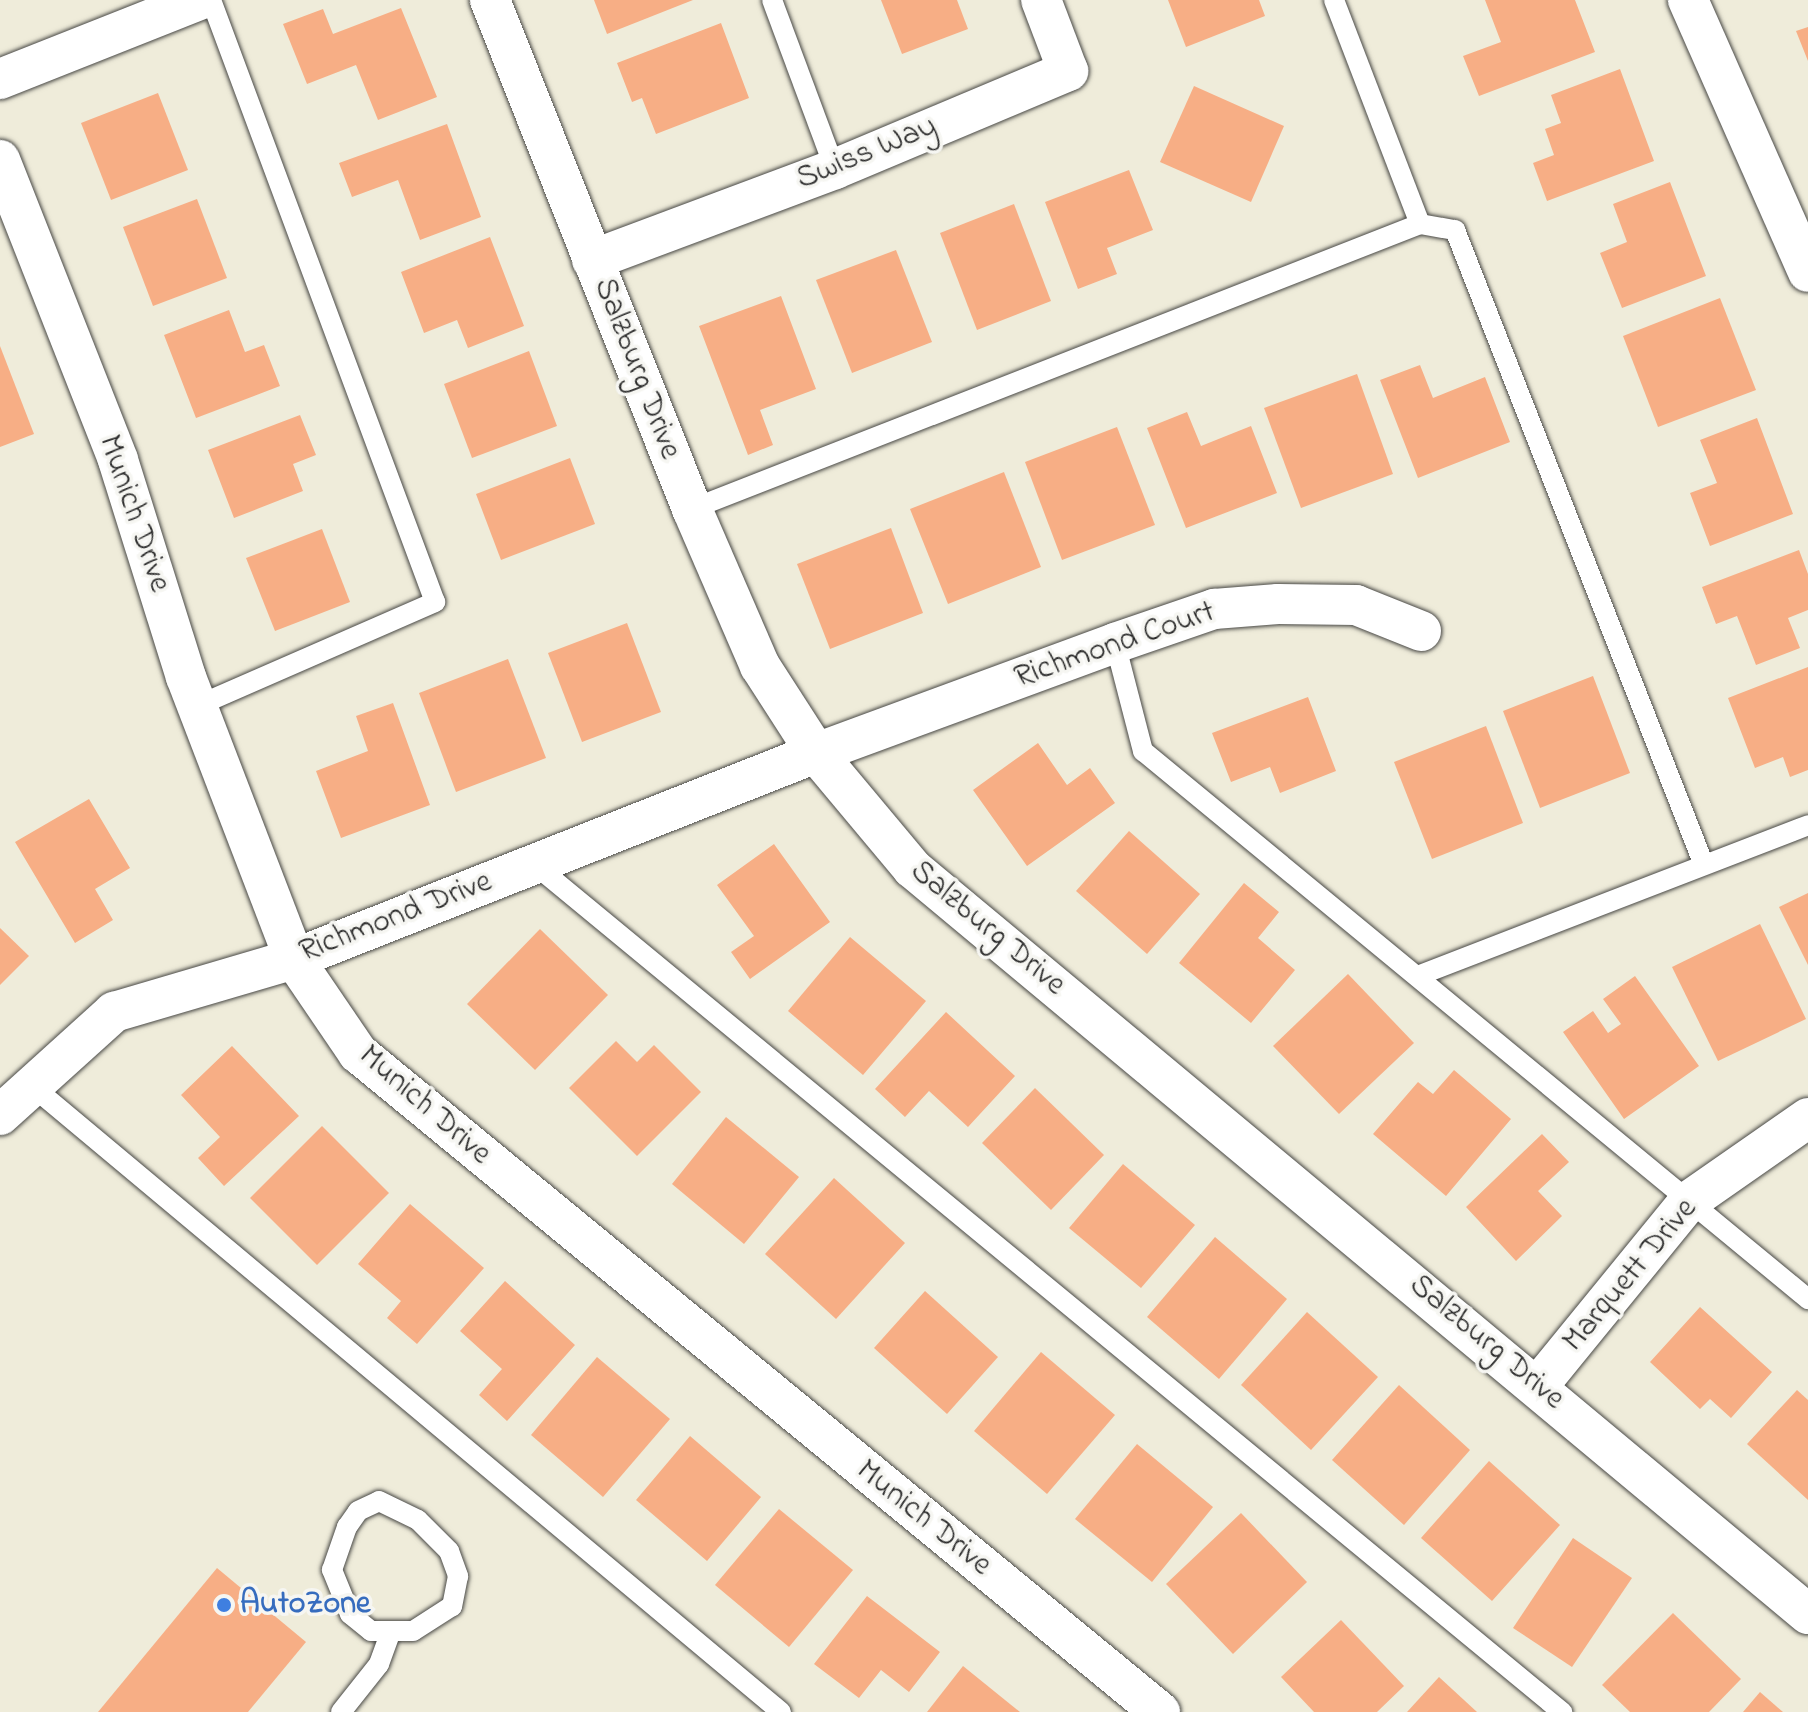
<!DOCTYPE html>
<style>
body{margin:0}
#map{position:relative;width:1808px;height:1712px;overflow:hidden;background:#efecda;font-family:"Indie Flower",sans-serif}
div>[style]{position:absolute}
.building>*{inset:0;background:#f7ae85}
.roads{filter:drop-shadow(0 0 2px #484845) drop-shadow(0 0 2px #484845)}
.service>*{height:20px;margin:-10px;padding:0 10px;transform-origin:10px;border-radius:10px;background:#fff}
.minor>*{height:40px;margin:-20px;padding:0 20px;transform-origin:20px;border-radius:20px;background:#fff}
.dots>*{width:22px;height:22px;translate:-50% -50%;box-sizing:border-box;border:4px solid #f6f6f2;border-radius:50%}
span{translate:-50% -50%;white-space:nowrap;text-align:center;line-height:1.15;-webkit-text-stroke:7px #f6f6f2;paint-order:stroke}
.street-label{font-size:32px;color:#2b2b2b}
.shop-label{font-size:32px;color:#366cbe;font-weight:700}
.left{translate:0 -50%;text-align:left}
</style>
<div id="map">
<div class="building">
<div style="clip-path:polygon(594px 0,693px 0,607px 34px)"></div>
<div style="clip-path:polygon(881px 0,957px 0,968px 29px,902px 54px)"></div>
<div style="clip-path:polygon(1168px 0,1259px 0,1265px 16px,1186px 47px)"></div>
<div style="clip-path:polygon(1485px 0,1575px 0,1595px 52px,1479px 96px,1463px 56px,1501px 42px)"></div>
<div style="clip-path:polygon(401px 8px,437px 97px,378px 120px,356px 65px,307px 84px,283px 24px,323px 9px,333px 34px)"></div>
<div style="clip-path:polygon(721px 23px,749px 98px,656px 134px,642px 98px,632px 102px,617px 63px)"></div>
<div style="clip-path:polygon(1808px 27px,1808px 61px,1796px 31px)"></div>
<div style="clip-path:polygon(1620px 69px,1654px 161px,1547px 201px,1533px 163px,1554px 155px,1545px 129px,1561px 123px,1551px 95px)"></div>
<div style="clip-path:polygon(1194px 86px,1284px 126px,1251px 202px,1160px 162px)"></div>
<div style="clip-path:polygon(158px 93px,188px 170px,111px 200px,81px 123px)"></div>
<div style="clip-path:polygon(447px 124px,481px 217px,420px 240px,398px 180px,352px 197px,339px 163px)"></div>
<div style="clip-path:polygon(1129px 170px,1153px 230px,1107px 248px,1117px 274px,1078px 289px,1045px 202px)"></div>
<div style="clip-path:polygon(1670px 182px,1706px 276px,1622px 308px,1600px 253px,1627px 242px,1613px 204px)"></div>
<div style="clip-path:polygon(197px 199px,227px 278px,153px 306px,123px 227px)"></div>
<div style="clip-path:polygon(1014px 204px,1051px 301px,977px 330px,940px 233px)"></div>
<div style="clip-path:polygon(490px 237px,524px 326px,468px 348px,457px 320px,424px 333px,401px 272px)"></div>
<div style="clip-path:polygon(896px 250px,932px 342px,852px 373px,816px 280px)"></div>
<div style="clip-path:polygon(781px 296px,816px 389px,760px 410px,773px 445px,748px 455px,699px 326px)"></div>
<div style="clip-path:polygon(1720px 298px,1756px 390px,1658px 427px,1623px 336px)"></div>
<div style="clip-path:polygon(229px 310px,245px 352px,264px 345px,280px 386px,196px 418px,164px 335px)"></div>
<div style="clip-path:polygon(0 346px,34px 434px,0 447px)"></div>
<div style="clip-path:polygon(529px 351px,557px 426px,472px 458px,444px 384px)"></div>
<div style="clip-path:polygon(1420px 365px,1433px 398px,1485px 377px,1510px 442px,1418px 478px,1380px 380px)"></div>
<div style="clip-path:polygon(1357px 374px,1393px 474px,1301px 508px,1264px 408px)"></div>
<div style="clip-path:polygon(1187px 412px,1201px 446px,1251px 426px,1277px 493px,1186px 528px,1147px 428px)"></div>
<div style="clip-path:polygon(300px 415px,316px 455px,293px 464px,303px 491px,234px 518px,208px 450px)"></div>
<div style="clip-path:polygon(1757px 418px,1793px 514px,1710px 546px,1690px 493px,1717px 483px,1700px 440px)"></div>
<div style="clip-path:polygon(1117px 427px,1155px 525px,1062px 560px,1025px 462px)"></div>
<div style="clip-path:polygon(570px 458px,595px 524px,501px 560px,476px 494px)"></div>
<div style="clip-path:polygon(1004px 472px,1041px 567px,948px 604px,910px 509px)"></div>
<div style="clip-path:polygon(891px 528px,923px 613px,830px 649px,797px 564px)"></div>
<div style="clip-path:polygon(322px 529px,350px 602px,275px 631px,246px 558px)"></div>
<div style="clip-path:polygon(1799px 550px,1808px 574px,1808px 610px,1788px 618px,1800px 648px,1756px 665px,1737px 616px,1716px 624px,1702px 587px)"></div>
<div style="clip-path:polygon(627px 623px,661px 712px,582px 742px,548px 653px)"></div>
<div style="clip-path:polygon(508px 659px,546px 758px,456px 792px,419px 693px)"></div>
<div style="clip-path:polygon(1808px 667px,1808px 770px,1790px 777px,1783px 757px,1755px 768px,1728px 698px)"></div>
<div style="clip-path:polygon(1593px 676px,1630px 773px,1540px 808px,1503px 711px)"></div>
<div style="clip-path:polygon(1308px 697px,1336px 771px,1280px 793px,1270px 767px,1231px 782px,1212px 733px)"></div>
<div style="clip-path:polygon(393px 703px,430px 805px,341px 838px,316px 771px,368px 751px,356px 716px)"></div>
<div style="clip-path:polygon(1486px 726px,1523px 823px,1432px 859px,1394px 762px)"></div>
<div style="clip-path:polygon(1038px 743px,1067px 785px,1090px 768px,1115px 803px,1027px 866px,973px 790px)"></div>
<div style="clip-path:polygon(89px 799px,130px 868px,95px 889px,113px 920px,75px 943px,15px 842px)"></div>
<div style="clip-path:polygon(1129px 831px,1200px 894px,1147px 954px,1076px 891px)"></div>
<div style="clip-path:polygon(774px 844px,830px 922px,750px 979px,731px 952px,754px 936px,717px 885px)"></div>
<div style="clip-path:polygon(1244px 883px,1279px 912px,1258px 938px,1295px 970px,1251px 1023px,1179px 963px)"></div>
<div style="clip-path:polygon(1808px 893px,1808px 965px,1779px 907px)"></div>
<div style="clip-path:polygon(1760px 924px,1806px 1019px,1718px 1061px,1672px 967px)"></div>
<div style="clip-path:polygon(0 928px,29px 956px,0 985px)"></div>
<div style="clip-path:polygon(540px 929px,608px 995px,535px 1070px,467px 1004px)"></div>
<div style="clip-path:polygon(850px 937px,926px 1001px,863px 1075px,788px 1011px)"></div>
<div style="clip-path:polygon(1348px 974px,1414px 1043px,1339px 1114px,1273px 1046px)"></div>
<div style="clip-path:polygon(1635px 976px,1699px 1066px,1624px 1119px,1563px 1032px,1593px 1011px,1608px 1033px,1621px 1024px,1603px 999px)"></div>
<div style="clip-path:polygon(946px 1012px,1015px 1076px,968px 1127px,929px 1091px,905px 1117px,875px 1089px)"></div>
<div style="clip-path:polygon(616px 1041px,637px 1062px,654px 1045px,701px 1092px,637px 1156px,569px 1088px)"></div>
<div style="clip-path:polygon(232px 1046px,299px 1116px,224px 1186px,198px 1158px,220px 1137px,181px 1095px)"></div>
<div style="clip-path:polygon(1454px 1070px,1511px 1119px,1446px 1196px,1373px 1134px,1418px 1082px,1433px 1094px)"></div>
<div style="clip-path:polygon(1035px 1088px,1104px 1155px,1051px 1210px,982px 1143px)"></div>
<div style="clip-path:polygon(726px 1117px,799px 1177px,744px 1244px,672px 1184px)"></div>
<div style="clip-path:polygon(322px 1126px,389px 1193px,317px 1265px,250px 1198px)"></div>
<div style="clip-path:polygon(1542px 1134px,1569px 1162px,1538px 1191px,1562px 1216px,1516px 1261px,1466px 1207px)"></div>
<div style="clip-path:polygon(1123px 1164px,1195px 1225px,1141px 1288px,1069px 1228px)"></div>
<div style="clip-path:polygon(834px 1178px,905px 1243px,836px 1319px,765px 1254px)"></div>
<div style="clip-path:polygon(410px 1204px,484px 1268px,417px 1344px,387px 1318px,401px 1301px,358px 1264px)"></div>
<div style="clip-path:polygon(1215px 1237px,1287px 1299px,1219px 1379px,1147px 1317px)"></div>
<div style="clip-path:polygon(505px 1281px,575px 1345px,507px 1421px,479px 1395px,502px 1369px,460px 1331px)"></div>
<div style="clip-path:polygon(925px 1291px,998px 1357px,947px 1414px,874px 1348px)"></div>
<div style="clip-path:polygon(1700px 1307px,1772px 1372px,1731px 1418px,1710px 1399px,1700px 1409px,1650px 1362px)"></div>
<div style="clip-path:polygon(1307px 1312px,1378px 1377px,1311px 1450px,1241px 1385px)"></div>
<div style="clip-path:polygon(1041px 1352px,1115px 1415px,1047px 1494px,974px 1431px)"></div>
<div style="clip-path:polygon(597px 1357px,670px 1419px,603px 1497px,531px 1435px)"></div>
<div style="clip-path:polygon(1399px 1385px,1470px 1450px,1404px 1525px,1332px 1460px)"></div>
<div style="clip-path:polygon(1797px 1390px,1808px 1400px,1808px 1500px,1747px 1444px)"></div>
<div style="clip-path:polygon(690px 1436px,761px 1497px,707px 1561px,636px 1500px)"></div>
<div style="clip-path:polygon(1137px 1444px,1213px 1507px,1152px 1582px,1075px 1519px)"></div>
<div style="clip-path:polygon(1489px 1461px,1560px 1525px,1492px 1601px,1421px 1538px)"></div>
<div style="clip-path:polygon(779px 1509px,853px 1570px,789px 1647px,715px 1585px)"></div>
<div style="clip-path:polygon(1241px 1513px,1307px 1582px,1233px 1654px,1166px 1584px)"></div>
<div style="clip-path:polygon(1573px 1538px,1632px 1578px,1572px 1667px,1513px 1628px)"></div>
<div style="clip-path:polygon(217px 1568px,306px 1642px,248px 1712px,98px 1712px)"></div>
<div style="clip-path:polygon(867px 1596px,940px 1652px,909px 1692px,881px 1670px,859px 1698px,814px 1664px)"></div>
<div style="clip-path:polygon(1673px 1613px,1741px 1679px,1709px 1712px,1630px 1712px,1602px 1685px)"></div>
<div style="clip-path:polygon(1341px 1620px,1404px 1686px,1377px 1712px,1314px 1712px,1281px 1677px)"></div>
<div style="clip-path:polygon(963px 1666px,1020px 1712px,927px 1712px)"></div>
<div style="clip-path:polygon(1439px 1677px,1477px 1712px,1407px 1712px)"></div>
<div style="clip-path:polygon(1760px 1692px,1783px 1712px,1743px 1712px)"></div>
</div>
<div class="roads">
<div class="service">
<div style="left:772px;top:0;width:180px;rotate:69.6deg"></div>
<div style="left:1420px;top:224px;width:36px;rotate:10deg"></div>
<div style="left:1455px;top:230px;width:682px;rotate:68.59deg"></div>
<div style="left:692px;top:509px;width:782px;rotate:-21.38deg"></div>
<div style="left:1420px;top:224px;width:240px;rotate:-111deg"></div>
<div style="left:1115px;top:643px;width:112px;rotate:75.5deg"></div>
<div style="left:1143px;top:751px;width:862px;rotate:39.49deg"></div>
<div style="left:197px;top:706px;width:260px;rotate:-23.6deg"></div>
<div style="left:435px;top:602px;width:642px;rotate:-110.41deg"></div>
<div style="left:534px;top:864px;width:1333px;rotate:39.52deg"></div>
<div style="left:1420px;top:975px;width:416px;rotate:-21.1deg"></div>
<div style="left:32px;top:1086px;width:976px;rotate:39.89deg"></div>
<div style="left:379px;top:1501px;width:43px;rotate:26deg"></div>
<div style="left:418px;top:1520px;width:44px;rotate:45deg"></div>
<div style="left:449px;top:1551px;width:27px;rotate:70deg"></div>
<div style="left:458px;top:1576px;width:31px;rotate:101deg"></div>
<div style="left:452px;top:1606px;width:46px;rotate:147.3deg"></div>
<div style="left:413px;top:1631px;width:42px;rotate:180deg"></div>
<div style="left:371px;top:1631px;width:27px;rotate:-141deg"></div>
<div style="left:350px;top:1614px;width:48px;rotate:-112.2deg"></div>
<div style="left:332px;top:1570px;width:46px;rotate:-70.8deg"></div>
<div style="left:347px;top:1527px;width:19px;rotate:-55deg"></div>
<div style="left:358px;top:1511px;width:23px;rotate:-25deg"></div>
<div style="left:341px;top:1712px;width:61px;rotate:-51.6deg"></div>
<div style="left:379px;top:1664px;width:35px;rotate:-70deg"></div>
</div>
<div class="minor">
<div style="left:490px;top:0;width:548px;rotate:68.35deg"></div>
<div style="left:692px;top:509px;width:171px;rotate:66.6deg"></div>
<div style="left:760px;top:666px;width:103px;rotate:57.2deg"></div>
<div style="left:816px;top:753px;width:150px;rotate:50.1deg"></div>
<div style="left:912px;top:868px;width:1166px;rotate:39.78deg"></div>
<div style="left:1688px;top:0;width:297px;rotate:66.2deg"></div>
<div style="left:0;top:79px;width:215px;rotate:-21.6deg"></div>
<div style="left:0;top:160px;width:322px;rotate:68.5deg"></div>
<div style="left:118px;top:460px;width:227px;rotate:72.6deg"></div>
<div style="left:186px;top:677px;width:302px;rotate:69deg"></div>
<div style="left:294px;top:959px;width:114px;rotate:55.8deg"></div>
<div style="left:358px;top:1053px;width:1038px;rotate:39.41deg"></div>
<div style="left:592px;top:260px;width:259px;rotate:-20.5deg"></div>
<div style="left:835px;top:169px;width:253px;rotate:-22.8deg"></div>
<div style="left:1068px;top:71px;width:76px;rotate:-110.8deg"></div>
<div style="left:0;top:1115px;width:154px;rotate:-42.1deg"></div>
<div style="left:114px;top:1012px;width:188px;rotate:-16.4deg"></div>
<div style="left:294px;top:959px;width:561px;rotate:-21.54deg"></div>
<div style="left:816px;top:753px;width:319px;rotate:-20.2deg"></div>
<div style="left:1115px;top:643px;width:105px;rotate:-19deg"></div>
<div style="left:1214px;top:609px;width:64px;rotate:-4.5deg"></div>
<div style="left:1278px;top:604px;width:78px;rotate:0.7deg"></div>
<div style="left:1356px;top:605px;width:70px;rotate:21.8deg"></div>
<div style="left:1538px;top:1386px;width:239px;rotate:-50.8deg"></div>
<div style="left:1689px;top:1201px;width:145px;rotate:-34.9deg"></div>
</div>
</div>
<div class="dots">
<div style="left:224px;top:1605px;background:#3f7fe0"></div>
</div>
<div class="street-label">
<span style="left:867px;top:154px;rotate:-22deg">Swiss Way</span>
<span style="left:636px;top:369px;rotate:69deg">Salzburg Drive</span>
<span style="left:133px;top:514px;rotate:71deg">Munich Drive</span>
<span style="left:1115px;top:646px;rotate:-19deg">Richmond Court</span>
<span style="left:396px;top:918px;rotate:-21deg">Richmond Drive</span>
<span style="left:987px;top:929px;rotate:40deg">Salzburg Drive</span>
<span style="left:424px;top:1106px;rotate:41deg">Munich Drive</span>
<span style="left:1631px;top:1276px;rotate:-50deg">Marquett Drive</span>
<span style="left:1486px;top:1343px;rotate:40deg">Salzburg Drive</span>
<span style="left:923px;top:1519px;rotate:39deg">Munich Drive</span>
</div>
<div class="shop-label">
<span class="left" style="left:240px;top:1605px">AutoZone</span>
</div>
</div>
